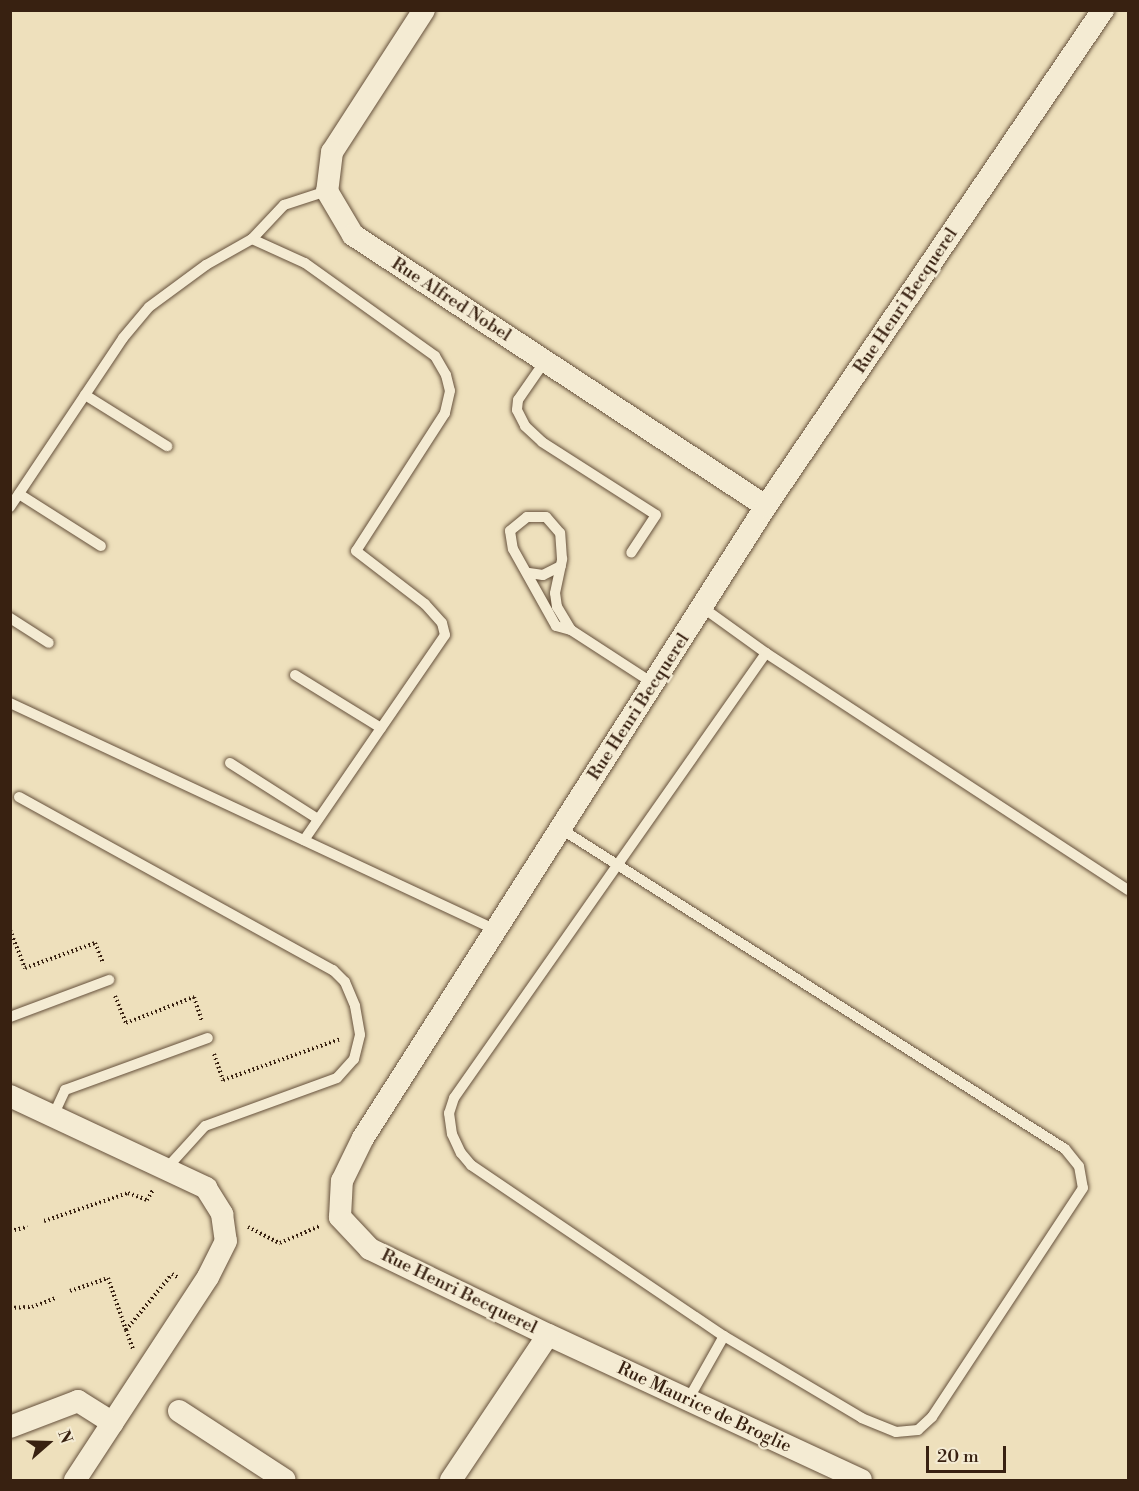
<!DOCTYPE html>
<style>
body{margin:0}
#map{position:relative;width:1139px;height:1491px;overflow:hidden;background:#eee0bc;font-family:"Libre Bodoni",serif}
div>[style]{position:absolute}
.path>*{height:4px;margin-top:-2px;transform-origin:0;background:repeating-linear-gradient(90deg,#382111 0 1.5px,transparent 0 4.5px)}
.roads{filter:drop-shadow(0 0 2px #66513c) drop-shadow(0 0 2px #66513c)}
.lane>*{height:10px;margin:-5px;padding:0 5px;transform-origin:5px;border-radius:5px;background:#f4ebd3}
.street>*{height:22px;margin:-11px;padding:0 11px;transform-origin:11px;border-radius:11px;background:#f4ebd3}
span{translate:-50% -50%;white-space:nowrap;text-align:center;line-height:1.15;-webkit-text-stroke:4.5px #f4ebd3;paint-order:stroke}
.street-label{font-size:18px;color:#382111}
.frame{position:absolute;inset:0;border:12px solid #382111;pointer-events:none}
.north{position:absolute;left:18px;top:1413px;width:60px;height:60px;-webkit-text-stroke:4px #f4ebd3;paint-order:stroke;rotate:70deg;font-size:16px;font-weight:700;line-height:24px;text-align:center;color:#382111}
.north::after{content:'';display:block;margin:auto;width:21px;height:27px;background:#382111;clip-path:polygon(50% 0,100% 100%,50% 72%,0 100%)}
.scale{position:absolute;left:926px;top:1446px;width:80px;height:27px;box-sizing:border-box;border:3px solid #382111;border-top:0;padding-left:8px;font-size:18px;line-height:21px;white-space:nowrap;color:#382111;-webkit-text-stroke:4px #f4ebd3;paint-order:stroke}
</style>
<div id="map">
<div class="path">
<div style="left:10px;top:930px;width:41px;rotate:68.5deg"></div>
<div style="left:25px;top:968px;width:74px;rotate:-19.7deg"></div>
<div style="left:95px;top:943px;width:22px;rotate:68deg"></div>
<div style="left:115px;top:996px;width:29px;rotate:68deg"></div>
<div style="left:126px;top:1023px;width:73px;rotate:-20.9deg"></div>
<div style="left:194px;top:997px;width:25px;rotate:72deg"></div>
<div style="left:214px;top:1054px;width:28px;rotate:71deg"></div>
<div style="left:223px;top:1080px;width:124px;rotate:-19.3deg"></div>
<div style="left:44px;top:1221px;width:89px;rotate:-18.4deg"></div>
<div style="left:128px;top:1193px;width:20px;rotate:20deg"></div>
<div style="left:147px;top:1200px;width:12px;rotate:-59deg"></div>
<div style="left:248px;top:1227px;width:36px;rotate:27deg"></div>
<div style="left:280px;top:1243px;width:43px;rotate:-23deg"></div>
<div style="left:10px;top:1231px;width:18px;rotate:-13deg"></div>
<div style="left:70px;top:1291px;width:40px;rotate:-18.9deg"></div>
<div style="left:108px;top:1278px;width:55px;rotate:70.9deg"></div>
<div style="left:126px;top:1330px;width:72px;rotate:-50.6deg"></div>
<div style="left:172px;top:1274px;width:8px;rotate:30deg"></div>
<div style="left:10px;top:1308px;width:22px;rotate:-3deg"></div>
<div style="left:32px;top:1307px;width:25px;rotate:-21deg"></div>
<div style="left:126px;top:1330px;width:20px;rotate:70deg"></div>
</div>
<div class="roads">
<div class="lane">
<div style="left:252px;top:239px;width:58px;rotate:24.4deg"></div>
<div style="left:305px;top:263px;width:160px;rotate:35.6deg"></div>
<div style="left:435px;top:356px;width:22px;rotate:60deg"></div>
<div style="left:446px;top:375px;width:16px;rotate:76deg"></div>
<div style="left:450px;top:391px;width:23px;rotate:103deg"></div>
<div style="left:445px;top:413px;width:164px;rotate:122.8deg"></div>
<div style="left:356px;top:551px;width:87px;rotate:37.5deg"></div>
<div style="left:425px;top:604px;width:25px;rotate:48deg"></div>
<div style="left:442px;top:623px;width:12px;rotate:76deg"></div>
<div style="left:445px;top:635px;width:249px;rotate:124.5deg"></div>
<div style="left:545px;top:361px;width:47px;rotate:124.7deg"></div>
<div style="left:518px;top:400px;width:10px;rotate:96deg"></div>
<div style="left:517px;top:410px;width:18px;rotate:63deg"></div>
<div style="left:525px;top:426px;width:23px;rotate:43deg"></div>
<div style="left:542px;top:442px;width:135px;rotate:32.6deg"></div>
<div style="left:656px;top:515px;width:45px;rotate:123.3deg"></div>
<div style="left:85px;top:395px;width:97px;rotate:31.9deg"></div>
<div style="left:19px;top:494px;width:97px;rotate:32.4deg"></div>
<div style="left:10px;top:507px;width:203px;rotate:-56.2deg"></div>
<div style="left:123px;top:338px;width:40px;rotate:-50deg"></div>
<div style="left:149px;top:307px;width:71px;rotate:-36.4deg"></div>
<div style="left:206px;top:265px;width:53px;rotate:-29.5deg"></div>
<div style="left:252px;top:239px;width:47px;rotate:-46.7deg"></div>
<div style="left:284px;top:205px;width:45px;rotate:-18deg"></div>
<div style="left:529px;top:573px;width:14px;rotate:8deg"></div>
<div style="left:543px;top:575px;width:20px;rotate:-27deg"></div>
<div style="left:702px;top:607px;width:79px;rotate:35.7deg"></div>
<div style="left:766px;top:653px;width:543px;rotate:125.04deg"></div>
<div style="left:454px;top:1098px;width:16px;rotate:108deg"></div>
<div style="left:449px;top:1113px;width:21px;rotate:82deg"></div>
<div style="left:452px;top:1134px;width:21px;rotate:65deg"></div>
<div style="left:461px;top:1153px;width:16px;rotate:50deg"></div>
<div style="left:471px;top:1165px;width:305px;rotate:34.1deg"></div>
<div style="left:10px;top:618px;width:46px;rotate:32.7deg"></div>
<div style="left:571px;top:630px;width:27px;rotate:-121deg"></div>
<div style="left:557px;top:607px;width:14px;rotate:-98deg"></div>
<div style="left:555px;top:593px;width:35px;rotate:-78deg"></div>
<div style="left:562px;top:559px;width:26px;rotate:-94deg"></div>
<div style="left:560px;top:533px;width:21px;rotate:-131deg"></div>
<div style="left:546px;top:517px;width:19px;rotate:180deg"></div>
<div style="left:527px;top:517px;width:22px;rotate:141deg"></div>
<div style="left:510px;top:531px;width:18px;rotate:81deg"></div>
<div style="left:513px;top:549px;width:88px;rotate:60.8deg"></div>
<div style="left:556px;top:626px;width:16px;rotate:15deg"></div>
<div style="left:571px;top:630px;width:99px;rotate:33deg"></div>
<div style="left:766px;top:653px;width:433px;rotate:33.2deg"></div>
<div style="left:295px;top:675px;width:101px;rotate:31.6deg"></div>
<div style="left:10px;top:703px;width:536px;rotate:25.04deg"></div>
<div style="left:230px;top:763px;width:104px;rotate:32.5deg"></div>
<div style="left:19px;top:797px;width:359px;rotate:28.9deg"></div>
<div style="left:333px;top:970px;width:17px;rotate:45deg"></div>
<div style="left:345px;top:982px;width:26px;rotate:67deg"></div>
<div style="left:355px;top:1006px;width:29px;rotate:80deg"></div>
<div style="left:360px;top:1035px;width:25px;rotate:104deg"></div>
<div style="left:354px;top:1059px;width:25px;rotate:132deg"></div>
<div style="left:337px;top:1078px;width:140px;rotate:160deg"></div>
<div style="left:205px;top:1126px;width:58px;rotate:132.2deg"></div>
<div style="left:561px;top:829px;width:597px;rotate:32.41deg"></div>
<div style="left:1065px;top:1149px;width:22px;rotate:51deg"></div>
<div style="left:1079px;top:1166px;width:22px;rotate:80deg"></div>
<div style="left:1083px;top:1188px;width:274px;rotate:123.4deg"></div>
<div style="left:932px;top:1417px;width:19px;rotate:137deg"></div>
<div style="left:918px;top:1430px;width:22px;rotate:175deg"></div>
<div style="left:896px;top:1432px;width:37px;rotate:-158deg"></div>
<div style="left:862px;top:1418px;width:161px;rotate:-149.3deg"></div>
<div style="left:724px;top:1336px;width:73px;rotate:119.4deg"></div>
<div style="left:10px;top:1017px;width:106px;rotate:-20.5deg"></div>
<div style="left:53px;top:1116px;width:29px;rotate:-65deg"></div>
<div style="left:65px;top:1090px;width:152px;rotate:-20deg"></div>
</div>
<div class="street">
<div style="left:424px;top:10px;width:169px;rotate:122.9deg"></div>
<div style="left:332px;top:152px;width:39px;rotate:97deg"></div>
<div style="left:327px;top:191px;width:51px;rotate:59.4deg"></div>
<div style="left:353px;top:235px;width:494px;rotate:33.3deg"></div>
<div style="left:10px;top:1096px;width:217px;rotate:25.1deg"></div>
<div style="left:206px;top:1188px;width:31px;rotate:58deg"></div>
<div style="left:222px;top:1214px;width:27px;rotate:82deg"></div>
<div style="left:226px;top:1241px;width:40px;rotate:116.6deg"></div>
<div style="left:208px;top:1277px;width:243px;rotate:123.2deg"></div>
<div style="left:179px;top:1411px;width:126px;rotate:33.1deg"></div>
<div style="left:10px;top:1427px;width:73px;rotate:-20.9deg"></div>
<div style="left:78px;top:1401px;width:41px;rotate:32.2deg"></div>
<div style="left:451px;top:1480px;width:174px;rotate:-56.2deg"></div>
<div style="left:861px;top:1480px;width:345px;rotate:-155.1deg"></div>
<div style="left:548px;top:1335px;width:198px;rotate:-154.2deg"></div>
<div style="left:370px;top:1249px;width:44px;rotate:-133.2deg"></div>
<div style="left:340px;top:1217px;width:36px;rotate:-87deg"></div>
<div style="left:342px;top:1181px;width:48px;rotate:-64deg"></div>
<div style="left:363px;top:1138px;width:750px;rotate:-57.48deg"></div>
<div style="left:766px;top:506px;width:600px;rotate:-55.81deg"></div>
</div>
</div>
<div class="street-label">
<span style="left:451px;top:300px;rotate:33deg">Rue Alfred Nobel</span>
<span style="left:906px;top:301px;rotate:-56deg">Rue Henri Becquerel</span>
<span style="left:639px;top:707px;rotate:-57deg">Rue Henri Becquerel</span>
<span style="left:459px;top:1292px;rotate:26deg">Rue Henri Becquerel</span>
<span style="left:704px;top:1408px;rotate:25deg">Rue Maurice de Broglie</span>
</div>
<div class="frame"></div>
<div class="north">N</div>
<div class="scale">20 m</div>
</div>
